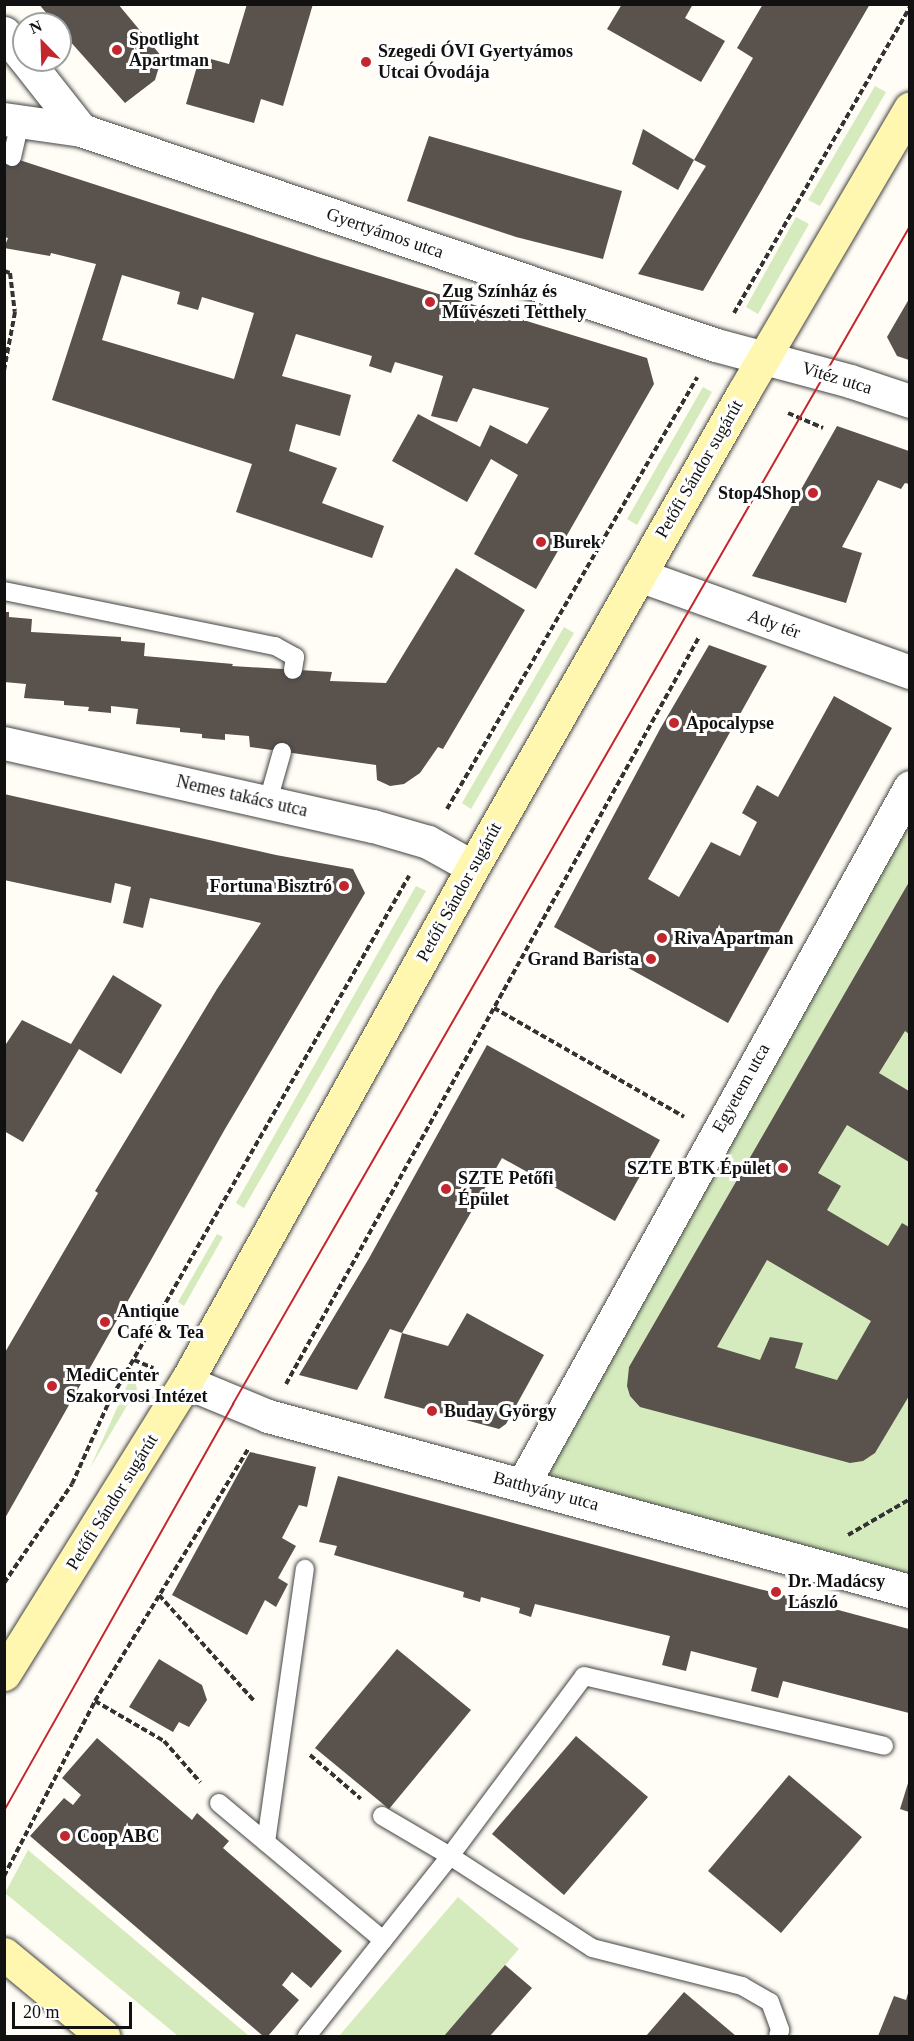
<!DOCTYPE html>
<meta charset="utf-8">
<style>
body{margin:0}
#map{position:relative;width:914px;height:2041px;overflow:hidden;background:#fffdf5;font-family:"Times New Roman",serif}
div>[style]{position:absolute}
.green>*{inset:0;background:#d5ebbd}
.building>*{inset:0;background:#5a524d}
.path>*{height:4px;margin-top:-2px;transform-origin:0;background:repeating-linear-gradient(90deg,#333 0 6px,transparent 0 9px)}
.roads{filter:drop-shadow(0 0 2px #444) drop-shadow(0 0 2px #444)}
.lane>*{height:18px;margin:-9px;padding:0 9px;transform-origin:9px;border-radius:9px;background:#fff}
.street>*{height:33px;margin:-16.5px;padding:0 16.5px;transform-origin:16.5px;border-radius:16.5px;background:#fff}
.secondary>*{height:33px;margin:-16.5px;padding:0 16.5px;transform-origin:16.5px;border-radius:16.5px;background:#fff6b0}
.tram>*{height:1.5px;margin:-0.75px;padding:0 0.75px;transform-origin:0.75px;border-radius:0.75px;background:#c4262e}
.dots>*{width:16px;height:16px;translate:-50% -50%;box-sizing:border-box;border:3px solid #fff;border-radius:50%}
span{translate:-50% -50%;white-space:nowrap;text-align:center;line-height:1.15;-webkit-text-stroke:6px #fff;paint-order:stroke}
.poi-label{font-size:18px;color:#111;font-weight:700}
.left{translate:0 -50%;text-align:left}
.right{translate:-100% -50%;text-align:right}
.street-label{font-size:18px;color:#111}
.frame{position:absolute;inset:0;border:6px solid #111;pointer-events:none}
.north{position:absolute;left:12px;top:12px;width:60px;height:60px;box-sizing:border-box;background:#fff;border:2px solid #a0a0a0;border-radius:50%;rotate:337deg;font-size:16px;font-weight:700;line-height:24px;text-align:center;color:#111}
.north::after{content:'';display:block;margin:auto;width:21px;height:27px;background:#c4262e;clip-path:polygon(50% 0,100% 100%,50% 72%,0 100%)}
.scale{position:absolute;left:12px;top:2002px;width:120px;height:27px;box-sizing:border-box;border:3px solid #111;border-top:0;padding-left:8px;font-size:18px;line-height:21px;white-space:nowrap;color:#111;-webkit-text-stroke:4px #fff;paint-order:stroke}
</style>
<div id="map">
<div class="green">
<div style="clip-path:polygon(875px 86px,886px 92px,820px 206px,808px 200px)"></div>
<div style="clip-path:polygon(796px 217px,809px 224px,758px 314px,746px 307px)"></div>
<div style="clip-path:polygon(703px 387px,712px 392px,637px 525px,627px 519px)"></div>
<div style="clip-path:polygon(564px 627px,574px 633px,471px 809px,462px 803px)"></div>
<div style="clip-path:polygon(909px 788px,909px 1591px,523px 1484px)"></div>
<div style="clip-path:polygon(416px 886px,426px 891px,244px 1208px,236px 1203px)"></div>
<div style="clip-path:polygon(217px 1234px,223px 1237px,184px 1306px,178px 1302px)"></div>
<div style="clip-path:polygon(134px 1378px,137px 1389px,90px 1468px,130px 1379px)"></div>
<div style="clip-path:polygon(28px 1850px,249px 2036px,178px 2036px,5px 1893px)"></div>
<div style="clip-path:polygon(458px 1897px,519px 1949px,444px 2036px,339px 2036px)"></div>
</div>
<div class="building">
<div style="clip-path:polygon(39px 4px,118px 4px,162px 57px,155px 80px,125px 103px,60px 30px,60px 24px,55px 24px)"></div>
<div style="clip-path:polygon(247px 4px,313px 4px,283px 106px,261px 99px,254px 123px,186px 104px,200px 56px,229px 64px)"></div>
<div style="clip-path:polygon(622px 4px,693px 4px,685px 18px,725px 41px,701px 82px,607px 29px)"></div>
<div style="clip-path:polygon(763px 4px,870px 4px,703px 291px,638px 274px,706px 166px,694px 160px,753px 58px,737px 48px)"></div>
<div style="clip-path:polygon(643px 129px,694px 160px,678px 190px,632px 164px)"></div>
<div style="clip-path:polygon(429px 136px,622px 191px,603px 259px,516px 237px,407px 201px)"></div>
<div style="clip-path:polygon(evenodd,4px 155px,318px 257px,647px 358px,654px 384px,536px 589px,474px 554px,518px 475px,491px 459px,467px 502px,392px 461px,418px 414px,480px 447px,490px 425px,527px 444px,549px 408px,473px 388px,457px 422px,431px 416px,443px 376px,395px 362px,391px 373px,369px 366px,372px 356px,296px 334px,282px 376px,351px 395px,340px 436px,296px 424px,289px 451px,337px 468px,322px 503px,384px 526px,372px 558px,236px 512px,252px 464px,52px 400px,96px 264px,51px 253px,50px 256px,4px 248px,8px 238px,4px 237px,4px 155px,122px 275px,180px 292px,177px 304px,198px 310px,202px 297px,254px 313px,234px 379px,102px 340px,122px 275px)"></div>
<div style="clip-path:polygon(909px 299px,909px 360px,897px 356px,887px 337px)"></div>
<div style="clip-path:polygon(837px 426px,909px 451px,909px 484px,905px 483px,901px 489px,878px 480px,842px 547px,862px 553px,846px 603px,752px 576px)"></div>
<div style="clip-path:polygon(456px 568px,525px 610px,443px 749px,438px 747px,420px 773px,404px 784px,390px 786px,377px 780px,376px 765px,250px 747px,249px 736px,225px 734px,225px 740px,202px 738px,202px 734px,180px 732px,180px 728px,136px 724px,138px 709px,111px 706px,111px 713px,88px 711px,89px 707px,64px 705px,64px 701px,24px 698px,26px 684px,4px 682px,4px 612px,9px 612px,9px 617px,32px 619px,31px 632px,121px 637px,121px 641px,145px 643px,144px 656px,233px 664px,232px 666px,332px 672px,330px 681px,386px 683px)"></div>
<div style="clip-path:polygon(709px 645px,767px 666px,648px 879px,679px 897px,711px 842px,740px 856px,757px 822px,742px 813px,757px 785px,778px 797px,834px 696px,892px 728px,728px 1023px,554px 927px,660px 729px)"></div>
<div style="clip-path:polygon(4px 794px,276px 855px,353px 869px,365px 893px,225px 1129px,4px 1520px,4px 1354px,98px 1193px,95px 1191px,217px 989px,261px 923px,150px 898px,143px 928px,123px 923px,131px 887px,115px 883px,111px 903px,4px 880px)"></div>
<div style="clip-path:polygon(evenodd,909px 882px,909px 1034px,905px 1031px,879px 1073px,909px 1091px,909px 1162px,847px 1125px,818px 1173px,841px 1186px,827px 1210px,888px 1246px,902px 1223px,909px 1227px,909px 1396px,875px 1453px,863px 1461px,850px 1463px,640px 1407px,630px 1396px,627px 1386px,629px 1367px,909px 882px,767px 1260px,871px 1321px,837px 1380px,795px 1368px,803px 1343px,770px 1337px,760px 1360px,717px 1347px,767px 1260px)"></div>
<div style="clip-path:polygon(113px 975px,162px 1005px,121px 1074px,79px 1049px,23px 1142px,4px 1131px,4px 1047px,22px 1020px,71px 1044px)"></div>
<div style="clip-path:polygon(487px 1045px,660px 1140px,615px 1221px,502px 1158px,402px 1333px,390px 1329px,357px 1390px,299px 1375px,368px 1260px)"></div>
<div style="clip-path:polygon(467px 1313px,544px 1355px,506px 1424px,499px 1429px,384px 1398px,402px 1333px,448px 1346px)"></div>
<div style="clip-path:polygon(250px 1452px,316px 1467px,307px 1507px,299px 1505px,282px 1538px,296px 1546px,278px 1578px,288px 1584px,276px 1607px,265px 1600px,247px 1635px,172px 1595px)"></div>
<div style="clip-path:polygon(338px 1476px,909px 1629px,909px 1713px,783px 1681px,778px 1698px,751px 1691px,757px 1668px,691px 1651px,686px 1671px,662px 1665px,670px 1636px,535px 1604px,531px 1617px,519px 1613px,520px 1608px,481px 1597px,480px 1602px,463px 1597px,464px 1592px,334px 1555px,337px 1546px,319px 1542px)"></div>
<div style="clip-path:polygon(397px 1649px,471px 1710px,389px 1809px,315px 1748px)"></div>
<div style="clip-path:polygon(159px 1659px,202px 1685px,207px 1700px,189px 1727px,179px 1722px,173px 1732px,129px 1707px)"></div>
<div style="clip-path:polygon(576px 1736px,648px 1797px,564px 1895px,492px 1834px)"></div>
<div style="clip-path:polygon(97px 1738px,192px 1820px,197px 1813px,229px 1841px,223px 1848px,342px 1951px,311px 1988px,292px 1972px,282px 1985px,299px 2000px,268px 2036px,263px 2036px,30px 1836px,64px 1798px,73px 1805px,81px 1795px,62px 1778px)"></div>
<div style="clip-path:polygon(789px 1775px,862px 1837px,781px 1933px,708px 1871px)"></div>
<div style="clip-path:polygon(909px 1780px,909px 1812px,900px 1809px)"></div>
<div style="clip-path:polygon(505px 1965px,532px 1988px,490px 2036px,444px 2036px)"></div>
<div style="clip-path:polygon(909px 1990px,909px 2036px,878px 2036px,894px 1996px,906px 2000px)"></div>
<div style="clip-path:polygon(684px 1992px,736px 2036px,646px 2036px)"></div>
</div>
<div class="path">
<div style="left:4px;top:271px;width:6px;rotate:18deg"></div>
<div style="left:10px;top:273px;width:39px;rotate:83deg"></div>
<div style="left:15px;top:312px;width:60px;rotate:100.6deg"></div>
<div style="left:734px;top:313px;width:353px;rotate:-60.1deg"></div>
<div style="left:788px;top:413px;width:38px;rotate:23deg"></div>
<div style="left:447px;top:809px;width:499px;rotate:-59.9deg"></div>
<div style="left:494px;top:1008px;width:219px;rotate:29.8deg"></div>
<div style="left:134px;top:1360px;width:21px;rotate:23deg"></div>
<div style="left:286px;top:1384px;width:854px;rotate:-61.06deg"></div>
<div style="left:848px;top:1535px;width:72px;rotate:-30.1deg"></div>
<div style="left:4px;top:1583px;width:120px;rotate:-55.5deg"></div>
<div style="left:72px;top:1484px;width:88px;rotate:-65.8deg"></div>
<div style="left:108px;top:1404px;width:608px;rotate:-60.31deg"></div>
<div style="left:159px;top:1595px;width:144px;rotate:48.1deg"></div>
<div style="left:95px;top:1701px;width:80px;rotate:30.1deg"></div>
<div style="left:164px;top:1741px;width:55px;rotate:48.7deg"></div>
<div style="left:310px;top:1755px;width:67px;rotate:40.8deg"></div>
<div style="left:4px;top:1876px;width:197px;rotate:-62.5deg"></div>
<div style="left:95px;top:1701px;width:296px;rotate:-58.7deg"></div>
</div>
<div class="roads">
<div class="lane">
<div style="left:12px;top:157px;width:37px;rotate:-77deg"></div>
<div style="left:4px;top:591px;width:277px;rotate:11.5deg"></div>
<div style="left:275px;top:646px;width:23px;rotate:29deg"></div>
<div style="left:295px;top:657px;width:13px;rotate:99deg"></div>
<div style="left:268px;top:801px;width:51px;rotate:-74.1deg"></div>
<div style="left:219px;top:1803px;width:214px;rotate:39.9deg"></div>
<div style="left:382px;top:1816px;width:79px;rotate:30.5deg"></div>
<div style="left:450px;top:1856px;width:224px;rotate:-53.3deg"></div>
<div style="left:584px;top:1676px;width:308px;rotate:13.1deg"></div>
<div style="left:266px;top:1842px;width:276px;rotate:-81.9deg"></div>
<div style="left:307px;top:2036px;width:230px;rotate:-51.5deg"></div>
<div style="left:450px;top:1856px;width:169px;rotate:32.9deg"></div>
<div style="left:592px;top:1948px;width:155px;rotate:14.2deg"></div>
<div style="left:742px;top:1986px;width:32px;rotate:30deg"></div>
<div style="left:770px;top:2002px;width:30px;rotate:70deg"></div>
<div style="left:780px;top:2030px;width:6px;rotate:108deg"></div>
</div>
<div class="street">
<div style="left:4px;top:33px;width:32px;rotate:51deg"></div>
<div style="left:26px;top:60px;width:89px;rotate:51.8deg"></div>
<div style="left:4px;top:119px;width:78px;rotate:8.1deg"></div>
<div style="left:81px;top:130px;width:670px;rotate:18.71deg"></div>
<div style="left:716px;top:345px;width:139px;rotate:15deg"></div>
<div style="left:850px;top:381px;width:63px;rotate:18.4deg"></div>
<div style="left:639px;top:575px;width:288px;rotate:19.7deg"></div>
<div style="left:4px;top:743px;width:378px;rotate:12.7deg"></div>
<div style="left:373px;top:826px;width:57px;rotate:16.2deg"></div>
<div style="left:428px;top:842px;width:51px;rotate:29.1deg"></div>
<div style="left:186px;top:1382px;width:89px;rotate:22.5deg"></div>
<div style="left:268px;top:1416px;width:665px;rotate:15.25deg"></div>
<div style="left:523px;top:1484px;width:797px;rotate:-60.96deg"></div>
</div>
<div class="secondary">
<div style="left:4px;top:1674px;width:344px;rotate:-58.1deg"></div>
<div style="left:186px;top:1382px;width:590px;rotate:-60.87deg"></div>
<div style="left:473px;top:867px;width:546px;rotate:-60.33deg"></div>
<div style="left:743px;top:393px;width:330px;rotate:-59.6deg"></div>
<div style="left:4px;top:1954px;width:129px;rotate:39.6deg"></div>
</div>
</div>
<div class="tram">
<div style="left:4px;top:1811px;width:467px;rotate:-60.6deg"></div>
<div style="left:233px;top:1404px;width:1359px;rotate:-60.11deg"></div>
</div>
<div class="dots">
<div style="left:117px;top:50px;background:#c4262e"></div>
<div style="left:366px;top:62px;background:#c4262e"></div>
<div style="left:430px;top:302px;background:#c4262e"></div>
<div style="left:813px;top:493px;background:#c4262e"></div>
<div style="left:541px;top:542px;background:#c4262e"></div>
<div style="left:674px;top:723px;background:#c4262e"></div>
<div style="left:344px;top:886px;background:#c4262e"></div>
<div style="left:662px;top:938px;background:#c4262e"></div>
<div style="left:651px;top:959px;background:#c4262e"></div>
<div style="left:783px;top:1168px;background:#c4262e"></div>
<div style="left:446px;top:1189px;background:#c4262e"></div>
<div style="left:105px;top:1322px;background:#c4262e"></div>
<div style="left:52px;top:1386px;background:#c4262e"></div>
<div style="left:432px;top:1411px;background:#c4262e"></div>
<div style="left:776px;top:1592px;background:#c4262e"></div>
<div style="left:65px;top:1836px;background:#c4262e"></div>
</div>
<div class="poi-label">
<span class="left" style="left:129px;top:50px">Spotlight<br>Apartman</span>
<span class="left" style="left:378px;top:62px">Szegedi ÓVI Gyertyámos<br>Utcai Óvodája</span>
<span class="left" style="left:442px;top:302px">Zug Színház és<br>Művészeti Tetthely</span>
<span class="right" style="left:801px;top:493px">Stop4Shop</span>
<span class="left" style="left:553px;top:542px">Burek</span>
<span class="left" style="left:686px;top:723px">Apocalypse</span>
<span class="right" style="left:332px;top:886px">Fortuna Bisztró</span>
<span class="left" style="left:674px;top:938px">Riva Apartman</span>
<span class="right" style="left:639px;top:959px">Grand Barista</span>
<span class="right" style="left:771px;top:1168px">SZTE BTK Épület</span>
<span class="left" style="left:458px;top:1189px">SZTE Petőfi<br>Épület</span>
<span class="left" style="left:117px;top:1322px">Antique<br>Café &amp; Tea</span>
<span class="left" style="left:66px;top:1386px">MediCenter<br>Szakorvosi Intézet</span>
<span class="left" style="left:444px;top:1411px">Buday György</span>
<span class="left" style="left:788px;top:1592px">Dr. Madácsy<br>László</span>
<span class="left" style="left:77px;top:1836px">Coop ABC</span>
</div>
<div class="street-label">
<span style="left:385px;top:233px;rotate:19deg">Gyertyámos utca</span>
<span style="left:837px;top:378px;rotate:17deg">Vitéz utca</span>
<span style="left:699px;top:469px;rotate:-60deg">Petőfi Sándor sugárút</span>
<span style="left:774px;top:624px;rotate:20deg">Ady tér</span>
<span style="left:242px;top:796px;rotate:13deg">Nemes takács utca</span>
<span style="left:459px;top:892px;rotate:-61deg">Petőfi Sándor sugárút</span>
<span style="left:741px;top:1088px;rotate:-61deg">Egyetem utca</span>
<span style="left:546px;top:1491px;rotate:15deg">Batthyány utca</span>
<span style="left:112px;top:1502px;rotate:-58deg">Petőfi Sándor sugárút</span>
</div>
<div class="frame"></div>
<div class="north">N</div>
<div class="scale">20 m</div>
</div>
